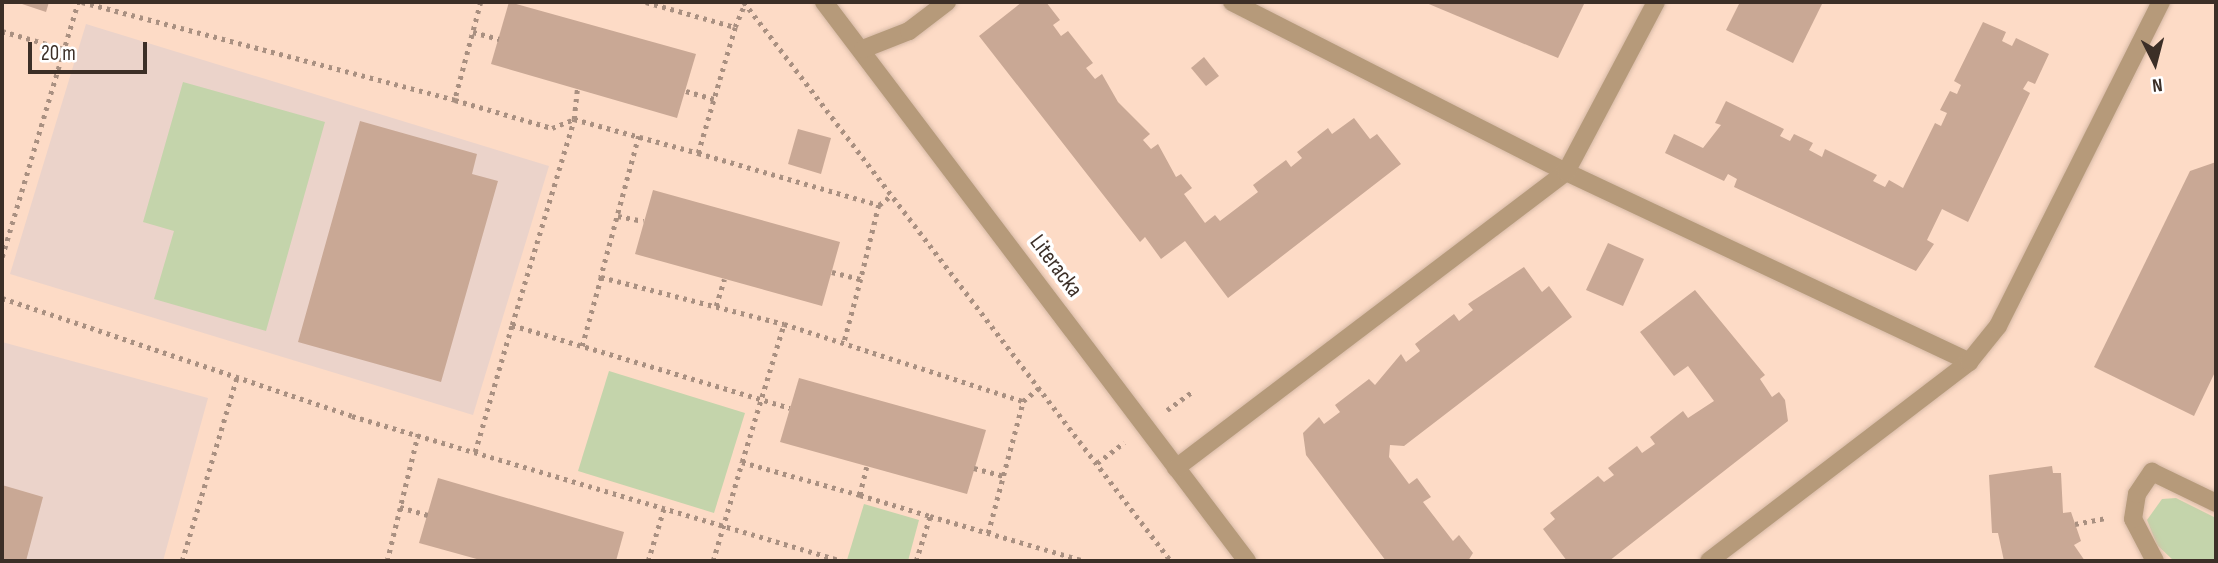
<!DOCTYPE html>
<style>
body{margin:0}
#map{position:relative;width:2218px;height:563px;overflow:hidden;background:#fddbc6;font-family:"Sofia Sans Condensed",sans-serif}
div>[style]{position:absolute}
.education>*{inset:0;background:#ebd3ca}
.green>*{inset:0;background:#c4d4ab}
.building>*{inset:0;background:#c9a895}
.path>*{height:4.5px;margin-top:-2.25px;transform-origin:0;background:repeating-linear-gradient(90deg,#a99081 0 3.5px,transparent 0 8.5px)}
.roads{filter:drop-shadow(0 0 2px #d6b9a6) drop-shadow(0 0 2px #d6b9a6)}
.minor>*{height:18px;margin:-9px;padding:0 9px;transform-origin:9px;border-radius:9px;background:#b69a7a}
span{translate:-50% -50%;white-space:nowrap;text-align:center;line-height:1.15;-webkit-text-stroke:7px #fff;paint-order:stroke}
.street-label{font-size:23px;color:#3c2f27}
.frame{position:absolute;inset:0;border:4px solid #3c2f27;pointer-events:none}
.north{position:absolute;left:2120px;top:28px;width:70px;height:70px;-webkit-text-stroke:5px #fff;paint-order:stroke;rotate:174deg;font-size:19px;font-weight:700;line-height:28px;text-align:center;color:#3c2f27}
.north::after{content:'';display:block;margin:auto;width:24px;height:32px;background:#3c2f27;clip-path:polygon(50% 0,100% 100%,50% 72%,0 100%)}
.scale{position:absolute;left:28px;top:42px;width:119px;height:32px;box-sizing:border-box;border:4px solid #3c2f27;border-top:0;padding-left:9px;font-size:21px;line-height:24px;white-space:nowrap;color:#3c2f27;-webkit-text-stroke:5px #fff;paint-order:stroke}
</style>
<div id="map">
<div class="education">
<div style="clip-path:polygon(86px 24px,549px 166px,473px 415px,10px 274px)"></div>
<div style="clip-path:polygon(2px 342px,208px 398px,163px 561px,2px 561px)"></div>
</div>
<div class="green">
<div style="clip-path:polygon(183px 82px,325px 122px,266px 331px,154px 299px,174px 231px,143px 222px)"></div>
<div style="clip-path:polygon(609px 371px,745px 413px,714px 513px,578px 471px)"></div>
<div style="clip-path:polygon(2176px 498px,2216px 518px,2216px 561px,2174px 561px,2157px 545px,2147px 520px,2162px 499px)"></div>
<div style="clip-path:polygon(864px 504px,919px 520px,908px 561px,847px 560px)"></div>
</div>
<div class="building">
<div style="clip-path:polygon(16px 2px,49px 2px,46px 12px)"></div>
<div style="clip-path:polygon(509px 2px,696px 54px,677px 118px,491px 64px)"></div>
<div style="clip-path:polygon(1022px 2px,1046px 2px,1060px 20px,1053px 25px,1061px 36px,1068px 31px,1093px 63px,1086px 68px,1095px 79px,1102px 74px,1118px 102px,1150px 134px,1143px 140px,1151px 149px,1158px 144px,1176px 177px,1181px 174px,1192px 188px,1184px 194px,1205px 223px,1215px 215px,1220px 221px,1258px 192px,1253px 185px,1286px 160px,1291px 167px,1302px 158px,1297px 152px,1328px 128px,1332px 134px,1354px 118px,1370px 139px,1377px 134px,1401px 164px,1228px 298px,1185px 241px,1161px 259px,1145px 237px,1140px 242px,979px 36px)"></div>
<div style="clip-path:polygon(1424px 2px,1585px 2px,1558px 58px)"></div>
<div style="clip-path:polygon(1740px 2px,1823px 2px,1793px 63px,1726px 30px)"></div>
<div style="clip-path:polygon(1983px 22px,2006px 32px,2002px 41px,2012px 46px,2016px 38px,2049px 54px,2035px 84px,2028px 81px,2023px 89px,2030px 93px,1968px 222px,1942px 209px,1927px 240px,1934px 244px,1916px 271px,1734px 187px,1737px 179px,1728px 174px,1724px 181px,1665px 153px,1674px 134px,1703px 148px,1721px 125px,1715px 123px,1726px 101px,1784px 129px,1780px 136px,1790px 141px,1794px 134px,1813px 143px,1809px 150px,1822px 157px,1825px 149px,1877px 175px,1873px 181px,1885px 187px,1889px 180px,1903px 188px,1935px 123px,1941px 126px,1947px 113px,1940px 110px,1950px 91px,1957px 94px,1961px 85px,1954px 81px)"></div>
<div style="clip-path:polygon(1204px 57px,1219px 76px,1206px 86px,1191px 68px)"></div>
<div style="clip-path:polygon(360px 121px,477px 154px,472px 174px,498px 181px,441px 382px,298px 342px)"></div>
<div style="clip-path:polygon(798px 129px,831px 138px,821px 174px,788px 164px)"></div>
<div style="clip-path:polygon(2216px 162px,2216px 370px,2194px 416px,2094px 367px,2190px 171px)"></div>
<div style="clip-path:polygon(653px 190px,840px 242px,822px 306px,635px 254px)"></div>
<div style="clip-path:polygon(1608px 243px,1644px 259px,1623px 306px,1586px 290px)"></div>
<div style="clip-path:polygon(1524px 267px,1542px 292px,1549px 286px,1572px 317px,1404px 446px,1390px 445px,1389px 457px,1409px 484px,1417px 478px,1431px 497px,1423px 502px,1453px 541px,1459px 535px,1473px 553px,1468px 561px,1386px 561px,1306px 455px,1303px 433px,1319px 417px,1324px 424px,1340px 412px,1335px 405px,1369px 379px,1375px 385px,1401px 354px,1406px 362px,1420px 351px,1415px 344px,1454px 314px,1459px 321px,1473px 310px,1468px 304px)"></div>
<div style="clip-path:polygon(1695px 290px,1765px 375px,1760px 379px,1772px 397px,1779px 392px,1785px 400px,1788px 421px,1609px 561px,1567px 561px,1543px 529px,1555px 519px,1550px 513px,1598px 476px,1604px 482px,1614px 475px,1608px 468px,1637px 446px,1642px 453px,1655px 444px,1650px 437px,1683px 411px,1688px 418px,1714px 401px,1688px 366px,1674px 376px,1640px 332px)"></div>
<div style="clip-path:polygon(799px 378px,986px 430px,967px 494px,780px 442px)"></div>
<div style="clip-path:polygon(2052px 466px,2053px 473px,2061px 473px,2063px 513px,2071px 512px,2081px 541px,2074px 545px,2085px 561px,2004px 561px,1998px 533px,1992px 533px,1989px 475px)"></div>
<div style="clip-path:polygon(438px 478px,624px 532px,616px 561px,484px 561px,419px 543px)"></div>
<div style="clip-path:polygon(2px 485px,43px 497px,26px 561px,2px 561px)"></div>
</div>
<div class="path">
<div style="left:82px;top:2px;width:386px;rotate:14.7deg"></div>
<div style="left:481px;top:2px;width:101px;rotate:104.9deg"></div>
<div style="left:455px;top:100px;width:101px;rotate:16.1deg"></div>
<div style="left:552px;top:128px;width:24px;rotate:-22deg"></div>
<div style="left:574px;top:119px;width:129px;rotate:15.3deg"></div>
<div style="left:698px;top:153px;width:131px;rotate:-73.6deg"></div>
<div style="left:646px;top:2px;width:92px;rotate:15.7deg"></div>
<div style="left:735px;top:27px;width:25px;rotate:-67deg"></div>
<div style="left:744px;top:2px;width:703px;rotate:52.63deg"></div>
<div style="left:2px;top:31px;width:65px;rotate:16.2deg"></div>
<div style="left:473px;top:32px;width:27px;rotate:15deg"></div>
<div style="left:686px;top:91px;width:29px;rotate:16deg"></div>
<div style="left:639px;top:136px;width:146px;rotate:105.1deg"></div>
<div style="left:601px;top:277px;width:189px;rotate:14.4deg"></div>
<div style="left:698px;top:153px;width:188px;rotate:16deg"></div>
<div style="left:879px;top:205px;width:76px;rotate:103.7deg"></div>
<div style="left:879px;top:205px;width:16px;rotate:-38deg"></div>
<div style="left:618px;top:216px;width:26px;rotate:11deg"></div>
<div style="left:2px;top:257px;width:266px;rotate:-73.4deg"></div>
<div style="left:832px;top:272px;width:30px;rotate:14deg"></div>
<div style="left:861px;top:279px;width:66px;rotate:104.9deg"></div>
<div style="left:2px;top:298px;width:369px;rotate:18.6deg"></div>
<div style="left:352px;top:416px;width:511px;rotate:16.48deg"></div>
<div style="left:716px;top:306px;width:28px;rotate:-73deg"></div>
<div style="left:512px;top:325px;width:215px;rotate:-73.2deg"></div>
<div style="left:574px;top:119px;width:30px;rotate:-84deg"></div>
<div style="left:582px;top:346px;width:72px;rotate:-74.6deg"></div>
<div style="left:1167px;top:410px;width:31px;rotate:-36deg"></div>
<div style="left:475px;top:452px;width:132px;rotate:-73.8deg"></div>
<div style="left:512px;top:325px;width:290px;rotate:16.6deg"></div>
<div style="left:742px;top:462px;width:144px;rotate:-73.1deg"></div>
<div style="left:784px;top:324px;width:251px;rotate:17.9deg"></div>
<div style="left:1023px;top:401px;width:21px;rotate:-39deg"></div>
<div style="left:1097px;top:463px;width:34px;rotate:-37deg"></div>
<div style="left:867px;top:467px;width:29px;rotate:104deg"></div>
<div style="left:860px;top:495px;width:73px;rotate:16.7deg"></div>
<div style="left:974px;top:468px;width:30px;rotate:15deg"></div>
<div style="left:400px;top:507px;width:29px;rotate:16deg"></div>
<div style="left:2075px;top:524px;width:31px;rotate:-11deg"></div>
<div style="left:988px;top:533px;width:137px;rotate:-75.1deg"></div>
<div style="left:182px;top:561px;width:193px;rotate:-73.4deg"></div>
<div style="left:387px;top:561px;width:131px;rotate:-76.3deg"></div>
<div style="left:648px;top:561px;width:55px;rotate:-73.2deg"></div>
<div style="left:713px;top:561px;width:103px;rotate:-73.7deg"></div>
<div style="left:742px;top:462px;width:123px;rotate:15.6deg"></div>
<div style="left:916px;top:561px;width:47px;rotate:-72.7deg"></div>
<div style="left:930px;top:516px;width:161px;rotate:16.2deg"></div>
</div>
<div class="roads">
<div class="minor">
<div style="left:824px;top:2px;width:701px;rotate:52.88deg"></div>
<div style="left:1232px;top:2px;width:375px;rotate:27deg"></div>
<div style="left:1566px;top:172px;width:446px;rotate:25.2deg"></div>
<div style="left:863px;top:49px;width:49px;rotate:-21.4deg"></div>
<div style="left:909px;top:31px;width:48px;rotate:-37.3deg"></div>
<div style="left:1176px;top:468px;width:490px;rotate:-37.2deg"></div>
<div style="left:1566px;top:172px;width:192px;rotate:-62.1deg"></div>
<div style="left:1709px;top:561px;width:327px;rotate:-37.4deg"></div>
<div style="left:1969px;top:362px;width:46px;rotate:-51.1deg"></div>
<div style="left:1998px;top:326px;width:363px;rotate:-63.3deg"></div>
<div style="left:2155px;top:561px;width:47px;rotate:-117.6deg"></div>
<div style="left:2133px;top:519px;width:25px;rotate:-81deg"></div>
<div style="left:2137px;top:494px;width:27px;rotate:-56deg"></div>
<div style="left:2152px;top:472px;width:71px;rotate:25.8deg"></div>
</div>
</div>
<div class="street-label">
<span style="left:1056px;top:266px;rotate:53deg">Literacka</span>
</div>
<div class="frame"></div>
<div class="north">N</div>
<div class="scale">20 m</div>
</div>
